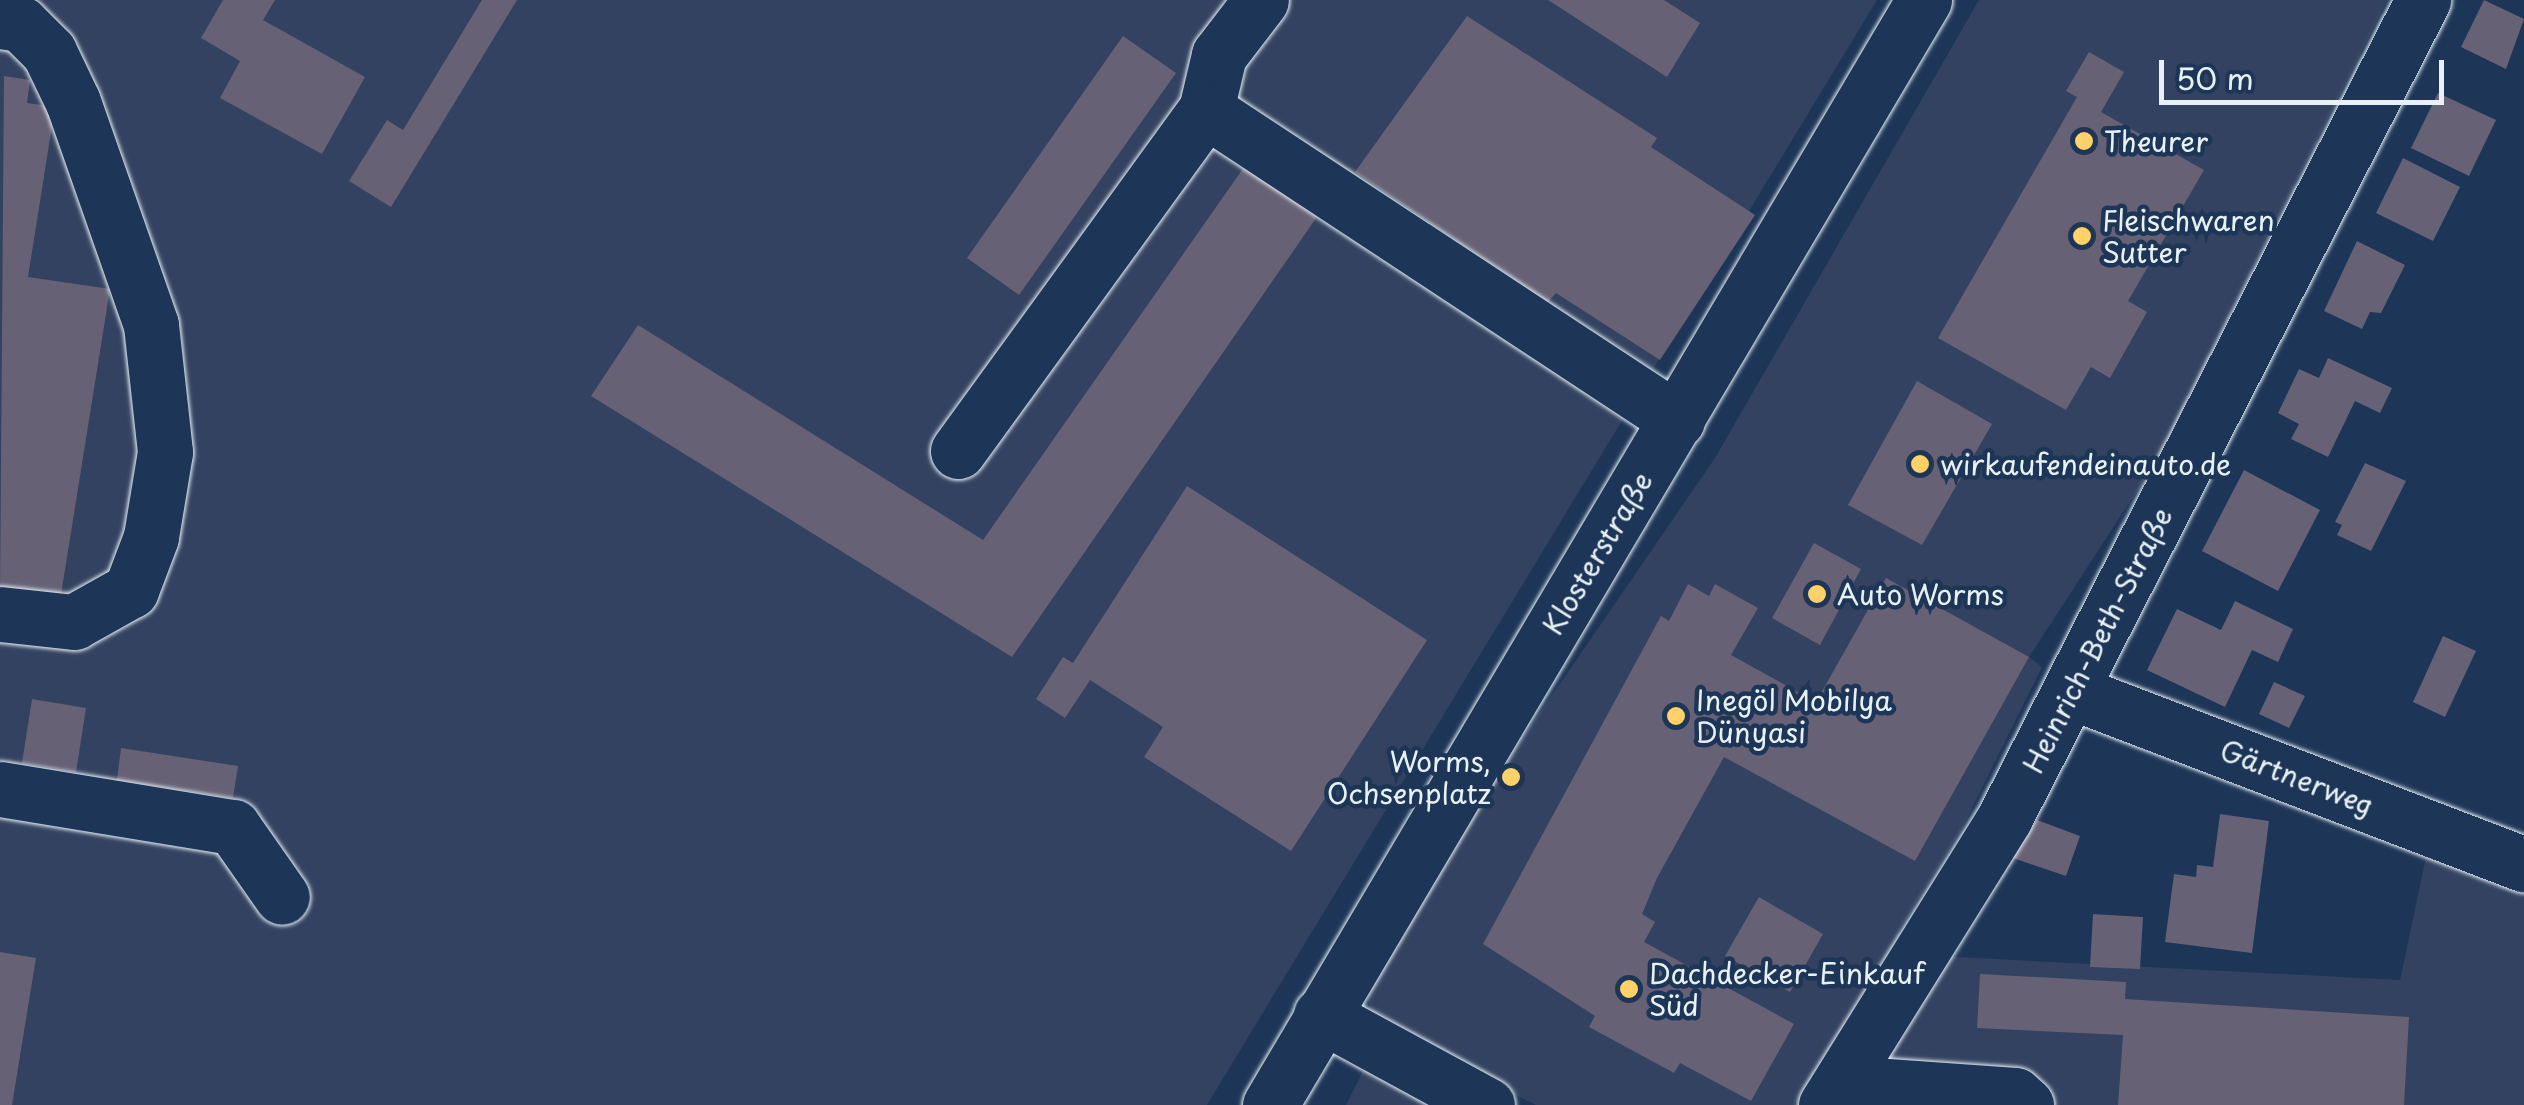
<!DOCTYPE html>
<meta charset="utf-8">
<style>
body{margin:0}
#map{position:relative;width:2524px;height:1105px;overflow:hidden;background:#1d3557;font-family:"Playpen Sans",sans-serif}
div>[style]{position:absolute}
.built>*{inset:0;background:#334260}
.building>*{inset:0;background:#666175}
.roads{filter:drop-shadow(0 0 2px #e8f1f8) drop-shadow(0 0 2px #e8f1f8)}
.minor>*{height:55px;margin:-27.5px;padding:0 27.5px;transform-origin:27.5px;border-radius:27.5px;background:#1d3557}
.dots>*{width:28px;height:28px;translate:-50% -50%;box-sizing:border-box;border:5px solid #1d3557;border-radius:50%}
span{translate:-50% -50%;white-space:nowrap;text-align:center;line-height:1.15;-webkit-text-stroke:9px #1d3557;paint-order:stroke}
.poi-label{font-size:28px;color:#e8f1f8}
.left{translate:0 -50%;text-align:left}
.right{translate:-100% -50%;text-align:right}
.street-label{font-size:28px;color:#e8f1f8}
.scale{position:absolute;left:2159px;top:60px;width:285px;height:45px;box-sizing:border-box;border:5px solid #e8f1f8;border-top:0;padding-left:12px;font-size:30px;line-height:35px;white-space:nowrap;color:#e8f1f8;-webkit-text-stroke:8px #1d3557;paint-order:stroke}
</style>
<div id="map">
<div class="built">
<div style="clip-path:polygon(0 0,1877px 0,1207px 1105px,0 1105px)"></div>
<div style="clip-path:polygon(1979px 0,2387px 0,2155px 463px,2029px 657px,2042px 667px,1961px 830px,1898px 932px,1956px 957px,2400px 980px,2432px 829px,2524px 864px,2524px 1105px,1536px 1105px,1375px 1025px,1368px 998px,1427px 877px,1715px 458px)"></div>
<div style="clip-path:polygon(1364px 1069px,1441px 1105px,1346px 1105px)"></div>
</div>
<div class="building">
<div style="clip-path:polygon(223px 0,275px 0,263px 20px,365px 77px,322px 154px,220px 98px,240px 61px,201px 38px)"></div>
<div style="clip-path:polygon(482px 0,517px 0,391px 207px,349px 181px,387px 120px,403px 130px)"></div>
<div style="clip-path:polygon(1548px 0,1664px 0,1700px 23px,1667px 77px)"></div>
<div style="clip-path:polygon(2484px 0,2524px 19px,2506px 69px,2461px 47px)"></div>
<div style="clip-path:polygon(1467px 16px,1657px 138px,1651px 147px,1755px 215px,1660px 360px,1556px 293px,1548px 302px,1355px 172px)"></div>
<div style="clip-path:polygon(1123px 36px,1176px 73px,1019px 295px,967px 258px)"></div>
<div style="clip-path:polygon(2089px 52px,2124px 72px,2101px 112px,2204px 170px,2128px 301px,2147px 312px,2110px 378px,2091px 367px,2066px 410px,1938px 338px,2077px 97px,2066px 91px)"></div>
<div style="clip-path:polygon(4px 76px,30px 80px,27px 103px,55px 107px,28px 277px,110px 289px,60px 601px,0 591px)"></div>
<div style="clip-path:polygon(2438px 93px,2496px 120px,2469px 176px,2411px 148px)"></div>
<div style="clip-path:polygon(2403px 158px,2460px 187px,2433px 241px,2376px 213px)"></div>
<div style="clip-path:polygon(1249px 160px,1321px 211px,1012px 657px,591px 396px,638px 325px,983px 540px)"></div>
<div style="clip-path:polygon(2357px 241px,2405px 265px,2381px 313px,2370px 312px,2362px 329px,2324px 311px)"></div>
<div style="clip-path:polygon(2328px 358px,2392px 388px,2380px 413px,2355px 401px,2328px 457px,2291px 439px,2299px 424px,2278px 413px,2299px 369px,2319px 378px)"></div>
<div style="clip-path:polygon(1917px 381px,1992px 424px,1922px 545px,1848px 505px)"></div>
<div style="clip-path:polygon(2365px 463px,2406px 481px,2371px 551px,2337px 535px,2342px 525px,2335px 522px)"></div>
<div style="clip-path:polygon(2244px 470px,2320px 510px,2278px 591px,2202px 551px)"></div>
<div style="clip-path:polygon(1187px 486px,1427px 640px,1291px 851px,1144px 757px,1163px 727px,1090px 680px,1065px 718px,1036px 699px,1063px 657px,1073px 663px)"></div>
<div style="clip-path:polygon(1814px 543px,1861px 569px,1820px 645px,1772px 618px)"></div>
<div style="clip-path:polygon(1886px 578px,2029px 657px,1915px 861px,1724px 757px,1657px 878px,1642px 914px,1655px 922px,1644px 942px,1794px 1024px,1751px 1101px,1680px 1063px,1674px 1073px,1589px 1027px,1595px 1016px,1483px 944px,1661px 616px,1669px 621px,1688px 584px,1709px 596px,1715px 584px,1758px 608px,1731px 655px,1816px 702px)"></div>
<div style="clip-path:polygon(2235px 601px,2293px 629px,2278px 662px,2252px 650px,2225px 707px,2147px 670px,2177px 609px,2221px 630px)"></div>
<div style="clip-path:polygon(2443px 636px,2476px 651px,2445px 717px,2413px 702px)"></div>
<div style="clip-path:polygon(2274px 682px,2305px 696px,2289px 728px,2259px 714px)"></div>
<div style="clip-path:polygon(32px 699px,86px 708px,76px 772px,22px 763px)"></div>
<div style="clip-path:polygon(121px 748px,238px 766px,233px 798px,117px 780px)"></div>
<div style="clip-path:polygon(2220px 814px,2269px 821px,2252px 953px,2165px 942px,2174px 874px,2196px 877px,2197px 865px,2213px 867px)"></div>
<div style="clip-path:polygon(2037px 820px,2080px 836px,2066px 876px,2013px 858px)"></div>
<div style="clip-path:polygon(1759px 897px,1823px 934px,1790px 992px,1725px 956px)"></div>
<div style="clip-path:polygon(2093px 914px,2143px 917px,2140px 969px,2090px 967px)"></div>
<div style="clip-path:polygon(0 952px,36px 958px,12px 1105px,0 1105px)"></div>
<div style="clip-path:polygon(1980px 974px,2126px 982px,2125px 999px,2409px 1017px,2404px 1105px,2118px 1105px,2123px 1035px,1977px 1028px)"></div>
</div>
<div class="roads">
<div class="minor">
<div style="left:0;top:21px;width:21px;rotate:8deg"></div>
<div style="left:21px;top:24px;width:40px;rotate:45deg"></div>
<div style="left:49px;top:52px;width:55px;rotate:64.4deg"></div>
<div style="left:73px;top:102px;width:236px;rotate:70.7deg"></div>
<div style="left:151px;top:325px;width:128px;rotate:83.7deg"></div>
<div style="left:165px;top:452px;width:86px;rotate:99.4deg"></div>
<div style="left:151px;top:537px;width:57px;rotate:110.7deg"></div>
<div style="left:131px;top:590px;width:65px;rotate:150.7deg"></div>
<div style="left:74px;top:622px;width:74px;rotate:-173.8deg"></div>
<div style="left:1206px;top:110px;width:57px;rotate:-76.7deg"></div>
<div style="left:1219px;top:55px;width:69px;rotate:-52.6deg"></div>
<div style="left:958px;top:451px;width:422px;rotate:-54deg"></div>
<div style="left:1206px;top:110px;width:564px;rotate:33.35deg"></div>
<div style="left:2070px;top:691px;width:486px;rotate:20.9deg"></div>
<div style="left:0;top:789px;width:236px;rotate:9.3deg"></div>
<div style="left:233px;top:827px;width:85px;rotate:55deg"></div>
<div style="left:1321px;top:1015px;width:189px;rotate:28.5deg"></div>
<div style="left:1848px;top:1071px;width:29px;rotate:29deg"></div>
<div style="left:1873px;top:1085px;width:142px;rotate:4deg"></div>
<div style="left:2015px;top:1095px;width:15px;rotate:42deg"></div>
<div style="left:1270px;top:1105px;width:1284px;rotate:-59.38deg"></div>
<div style="left:1826px;top:1105px;width:339px;rotate:-58.1deg"></div>
<div style="left:2005px;top:817px;width:918px;rotate:-62.9deg"></div>
</div>
</div>
<div class="dots">
<div style="left:2084px;top:141px;background:#ffd166"></div>
<div style="left:2082px;top:236px;background:#ffd166"></div>
<div style="left:1920px;top:464px;background:#ffd166"></div>
<div style="left:1817px;top:594px;background:#ffd166"></div>
<div style="left:1676px;top:716px;background:#ffd166"></div>
<div style="left:1511px;top:777px;background:#ffd166"></div>
<div style="left:1629px;top:989px;background:#ffd166"></div>
</div>
<div class="poi-label">
<span class="left" style="left:2104px;top:141px">Theurer</span>
<span class="left" style="left:2102px;top:236px">Fleischwaren<br>Sutter</span>
<span class="left" style="left:1940px;top:464px">wirkaufendeinauto.de</span>
<span class="left" style="left:1837px;top:594px">Auto Worms</span>
<span class="left" style="left:1696px;top:716px">Inegöl Mobilya<br>Dünyasi</span>
<span class="right" style="left:1491px;top:777px">Worms,<br>Ochsenplatz</span>
<span class="left" style="left:1649px;top:989px">Dachdecker-Einkauf<br>Süd</span>
</div>
<div class="street-label">
<span style="left:1597px;top:553px;rotate:-59deg">Klosterstraße</span>
<span style="left:2097px;top:640px;rotate:-63deg">Heinrich-Beth-Straße</span>
<span style="left:2297px;top:777px;rotate:21deg">Gärtnerweg</span>
</div>
<div class="scale">50 m</div>
</div>
